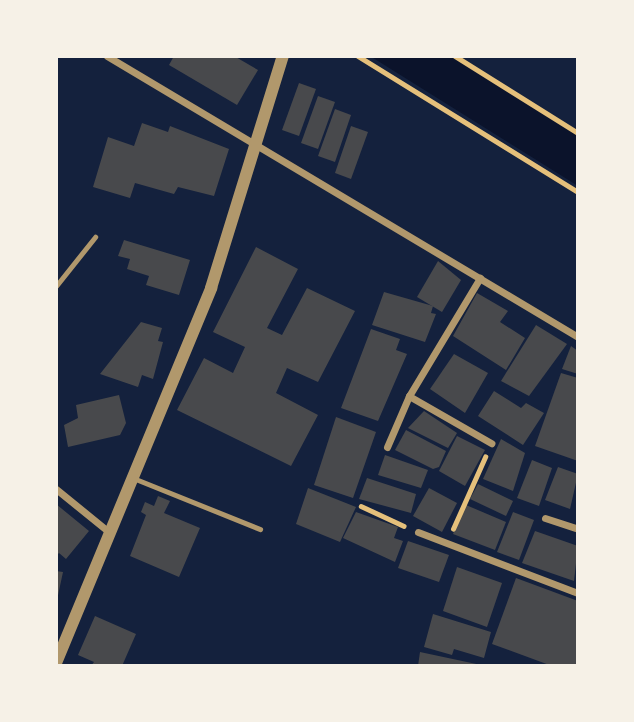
<!DOCTYPE html>
<style>
body{margin:0}
#map{position:relative;width:634px;height:722px;overflow:hidden;background:#14213d;font-family:"Noto Serif",serif}
div>[style]{position:absolute}
.water>*{inset:0;background:#0b132b}
.building>*{inset:0;background:#48494c}
.path>*{height:4.5px;margin:-2.25px;padding:0 2.25px;transform-origin:2.25px;border-radius:2.25px;background:#e5c07b}
.service>*{height:5px;margin:-2.5px;padding:0 2.5px;transform-origin:2.5px;border-radius:2.5px;background:#b1986c}
.minor>*{height:7px;margin:-3.5px;padding:0 3.5px;transform-origin:3.5px;border-radius:3.5px;background:#b1986c}
.tertiary>*{height:12px;margin:-6px;padding:0 6px;transform-origin:6px;border-radius:6px;background:#b1986c}
span{translate:-50% -50%;white-space:nowrap;text-align:center;line-height:1.15;-webkit-text-stroke:7px #f6f1e7;paint-order:stroke}
.frame{position:absolute;inset:0;border:58px solid #f6f1e7;pointer-events:none}
</style>
<div id="map">
<div class="water">
<div style="clip-path:polygon(370px 56px,454px 56px,578px 133px,578px 186px)"></div>
</div>
<div class="building">
<div style="clip-path:polygon(174px 56px,234px 56px,258px 70px,237px 105px,169px 65px)"></div>
<div style="clip-path:polygon(299px 83px,316px 89px,299px 136px,282px 130px)"></div>
<div style="clip-path:polygon(318px 96px,335px 102px,318px 149px,301px 143px)"></div>
<div style="clip-path:polygon(335px 109px,351px 115px,335px 162px,318px 156px)"></div>
<div style="clip-path:polygon(142px 123px,168px 132px,170px 126px,229px 149px,214px 196px,178px 187px,174px 194px,135px 183px,130px 198px,93px 187px,108px 137px,134px 146px)"></div>
<div style="clip-path:polygon(351px 126px,368px 132px,351px 179px,335px 173px)"></div>
<div style="clip-path:polygon(124px 240px,190px 260px,179px 295px,146px 285px,149px 276px,127px 269px,130px 259px,118px 256px)"></div>
<div style="clip-path:polygon(256px 247px,298px 269px,267px 328px,282px 335px,307px 288px,355px 311px,318px 382px,287px 368px,276px 393px,318px 415px,291px 466px,177px 410px,204px 358px,233px 373px,245px 347px,213px 332px)"></div>
<div style="clip-path:polygon(438px 261px,461px 280px,442px 312px,417px 297px)"></div>
<div style="clip-path:polygon(384px 292px,433px 306px,431px 313px,436px 314px,425px 342px,372px 325px)"></div>
<div style="clip-path:polygon(477px 293px,508px 311px,500px 322px,525px 338px,506px 370px,453px 336px)"></div>
<div style="clip-path:polygon(141px 322px,162px 328px,158px 341px,163px 342px,153px 379px,142px 375px,138px 387px,100px 374px)"></div>
<div style="clip-path:polygon(536px 325px,567px 344px,529px 396px,501px 381px)"></div>
<div style="clip-path:polygon(371px 329px,400px 339px,396px 350px,407px 354px,378px 421px,341px 408px)"></div>
<div style="clip-path:polygon(571px 346px,578px 351px,578px 374px,562px 369px)"></div>
<div style="clip-path:polygon(454px 354px,488px 373px,465px 413px,430px 389px)"></div>
<div style="clip-path:polygon(561px 373px,578px 378px,578px 461px,535px 446px)"></div>
<div style="clip-path:polygon(494px 391px,521px 408px,526px 403px,544px 413px,523px 445px,478px 416px)"></div>
<div style="clip-path:polygon(119px 395px,126px 423px,120px 435px,68px 447px,64px 425px,78px 418px,76px 405px)"></div>
<div style="clip-path:polygon(424px 411px,457px 433px,448px 448px,408px 428px)"></div>
<div style="clip-path:polygon(336px 417px,376px 432px,353px 498px,314px 485px)"></div>
<div style="clip-path:polygon(406px 430px,446px 451px,439px 467px,433px 469px,395px 450px)"></div>
<div style="clip-path:polygon(457px 436px,485px 450px,465px 486px,439px 471px)"></div>
<div style="clip-path:polygon(501px 439px,525px 453px,513px 491px,483px 479px)"></div>
<div style="clip-path:polygon(385px 455px,428px 470px,421px 488px,378px 475px)"></div>
<div style="clip-path:polygon(532px 460px,552px 468px,539px 506px,517px 498px)"></div>
<div style="clip-path:polygon(558px 467px,578px 474px,570px 509px,545px 500px)"></div>
<div style="clip-path:polygon(367px 478px,416px 494px,411px 513px,359px 499px)"></div>
<div style="clip-path:polygon(478px 484px,513px 501px,506px 516px,470px 499px)"></div>
<div style="clip-path:polygon(308px 488px,356px 507px,340px 542px,296px 524px)"></div>
<div style="clip-path:polygon(429px 488px,457px 503px,442px 532px,413px 516px)"></div>
<div style="clip-path:polygon(158px 496px,170px 501px,164px 513px,200px 528px,179px 577px,130px 556px,146px 515px,141px 512px,145px 502px,154px 506px)"></div>
<div style="clip-path:polygon(56px 504px,89px 531px,66px 559px,59px 553px,56px 556px)"></div>
<div style="clip-path:polygon(466px 505px,506px 522px,495px 550px,453px 534px)"></div>
<div style="clip-path:polygon(356px 512px,398px 527px,394px 538px,403px 541px,395px 562px,343px 538px)"></div>
<div style="clip-path:polygon(513px 512px,534px 520px,519px 560px,497px 552px)"></div>
<div style="clip-path:polygon(535px 531px,578px 546px,574px 581px,522px 563px)"></div>
<div style="clip-path:polygon(408px 541px,449px 555px,439px 582px,398px 568px)"></div>
<div style="clip-path:polygon(457px 567px,502px 583px,487px 627px,443px 611px)"></div>
<div style="clip-path:polygon(56px 571px,63px 572px,57px 600px,56px 599px)"></div>
<div style="clip-path:polygon(516px 578px,578px 601px,577px 666px,552px 666px,492px 644px)"></div>
<div style="clip-path:polygon(433px 614px,491px 632px,484px 658px,454px 649px,452px 655px,424px 647px)"></div>
<div style="clip-path:polygon(95px 616px,136px 634px,122px 666px,91px 666px,94px 662px,78px 655px)"></div>
<div style="clip-path:polygon(420px 652px,481px 665px,481px 666px,418px 666px)"></div>
</div>
<div class="path">
<div style="left:358px;top:56px;width:259px;rotate:31.7deg"></div>
<div style="left:455px;top:56px;width:145px;rotate:32deg"></div>
<div style="left:361px;top:506px;width:47px;rotate:24.9deg"></div>
<div style="left:453px;top:529px;width:79px;rotate:-66deg"></div>
</div>
<div class="service">
<div style="left:56px;top:286px;width:63px;rotate:-51.5deg"></div>
<div style="left:133px;top:478px;width:137px;rotate:21.9deg"></div>
</div>
<div class="minor">
<div style="left:107px;top:56px;width:548px;rotate:30.82deg"></div>
<div style="left:409px;top:396px;width:95px;rotate:29.8deg"></div>
<div style="left:387px;top:447px;width:56px;rotate:-66.7deg"></div>
<div style="left:409px;top:396px;width:138px;rotate:-59deg"></div>
<div style="left:56px;top:489px;width:68px;rotate:39.1deg"></div>
<div style="left:545px;top:518px;width:35px;rotate:18deg"></div>
<div style="left:418px;top:532px;width:171px;rotate:20.9deg"></div>
</div>
<div class="tertiary">
<div style="left:56px;top:663px;width:406px;rotate:-67.5deg"></div>
<div style="left:211px;top:288px;width:243px;rotate:-72.8deg"></div>
</div>
<div class="frame"></div>
</div>
